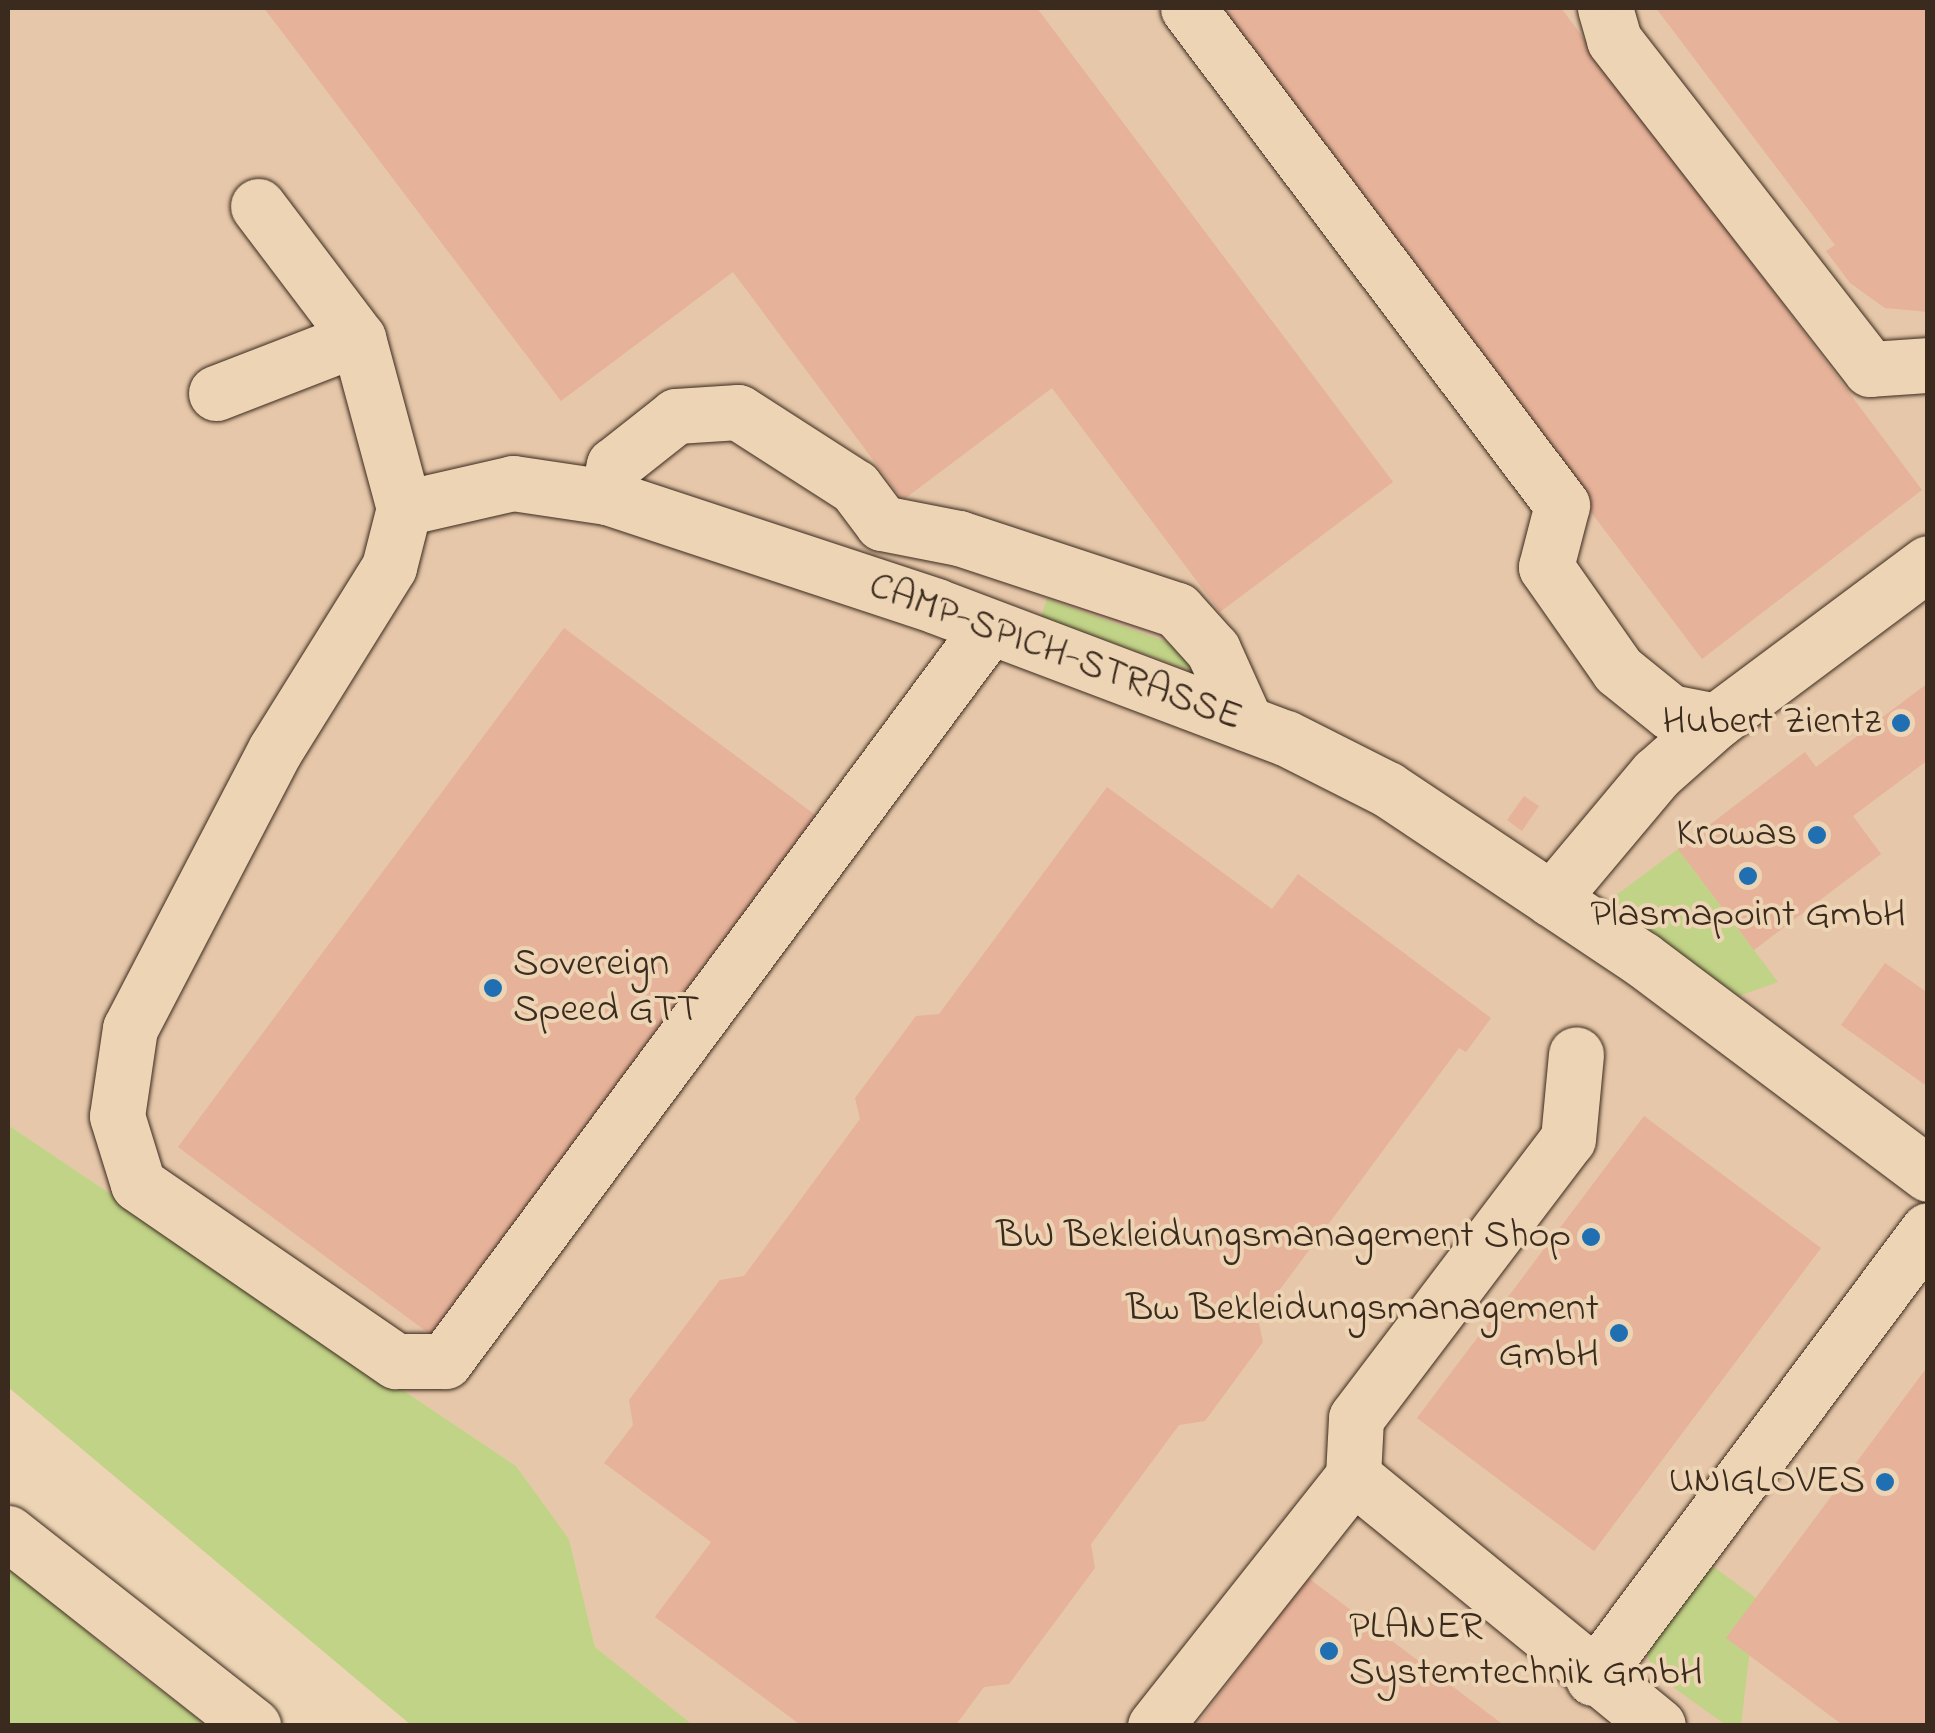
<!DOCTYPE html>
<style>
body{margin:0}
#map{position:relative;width:1935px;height:1733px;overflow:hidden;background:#ecd4b4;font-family:"Indie Flower",sans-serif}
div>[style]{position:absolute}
.built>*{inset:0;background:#e6c7a9}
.green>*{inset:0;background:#c1d387}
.building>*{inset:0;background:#e6b299}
.roads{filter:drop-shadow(0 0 2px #3b2a1e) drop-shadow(0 0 2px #3b2a1e)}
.minor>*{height:55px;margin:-27.5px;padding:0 27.5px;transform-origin:27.5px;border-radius:27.5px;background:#ecd4b4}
.dots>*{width:28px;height:28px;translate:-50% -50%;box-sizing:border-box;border:5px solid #ecd4b4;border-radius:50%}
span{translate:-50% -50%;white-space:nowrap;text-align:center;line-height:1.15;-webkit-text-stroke:8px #ecd4b4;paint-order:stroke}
.street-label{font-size:40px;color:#3b2a1e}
.poi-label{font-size:40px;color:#3b2a1e}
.right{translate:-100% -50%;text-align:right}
.left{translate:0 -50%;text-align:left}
.frame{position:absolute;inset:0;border:10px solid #3b2a1e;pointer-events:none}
</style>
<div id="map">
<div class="built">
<div style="clip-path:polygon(8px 8px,1927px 8px,1927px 1725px,693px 1725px,595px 1647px,569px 1539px,516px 1466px,8px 1125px)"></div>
</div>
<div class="green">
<div style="clip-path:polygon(1047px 599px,1170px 643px,1198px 673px,1041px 617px)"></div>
<div style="clip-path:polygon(1678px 849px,1778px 982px,1739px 996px,1607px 902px)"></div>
<div style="clip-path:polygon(8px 1125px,516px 1466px,569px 1539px,595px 1647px,693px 1725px,411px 1725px,8px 1387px)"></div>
<div style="clip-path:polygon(1703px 1559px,1756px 1598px,1741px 1725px,1726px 1725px,1656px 1675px,1648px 1658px,1646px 1643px)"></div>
<div style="clip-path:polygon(8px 1565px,122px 1661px,207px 1725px,8px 1725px)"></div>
</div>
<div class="building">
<div style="clip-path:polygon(264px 8px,1037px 8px,1393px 482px,1220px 612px,1052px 388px,903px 500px,733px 272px,561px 401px)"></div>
<div style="clip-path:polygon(1210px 8px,1561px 8px,1922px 490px,1702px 659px)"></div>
<div style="clip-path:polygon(1656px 8px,1928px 8px,1928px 312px,1885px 308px,1850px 283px,1826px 251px,1835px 245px)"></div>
<div style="clip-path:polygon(564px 628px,818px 817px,431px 1335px,178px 1147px)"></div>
<div style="clip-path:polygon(1928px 683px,1928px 760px,1853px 816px,1881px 854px,1754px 950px,1678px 849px,1805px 752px,1816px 767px)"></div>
<div style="clip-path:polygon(1107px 787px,1272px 909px,1298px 874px,1491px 1018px,1466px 1052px,1459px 1048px,1258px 1319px,1263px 1342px,1205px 1421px,1179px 1425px,1091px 1544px,1095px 1568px,1009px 1684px,984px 1687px,955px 1726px,802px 1726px,655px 1617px,711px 1542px,604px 1463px,633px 1425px,629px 1400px,720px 1280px,744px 1276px,860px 1119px,855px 1098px,916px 1016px,939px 1014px)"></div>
<div style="clip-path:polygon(1524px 796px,1539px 806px,1522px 831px,1507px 820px)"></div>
<div style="clip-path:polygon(1885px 963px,1928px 993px,1928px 1087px,1841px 1025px)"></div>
<div style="clip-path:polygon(1644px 1116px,1821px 1248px,1594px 1551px,1417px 1418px)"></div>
<div style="clip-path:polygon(1928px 1366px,1928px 1726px,1844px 1726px,1726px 1638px)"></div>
<div style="clip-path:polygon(1307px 1577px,1505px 1726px,1196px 1726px)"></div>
</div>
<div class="roads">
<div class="minor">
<div style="left:1188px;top:8px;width:622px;rotate:53.04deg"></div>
<div style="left:1562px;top:505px;width:64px;rotate:104.5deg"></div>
<div style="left:1546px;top:567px;width:126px;rotate:55deg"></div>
<div style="left:1618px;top:670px;width:67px;rotate:38.9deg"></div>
<div style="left:1670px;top:712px;width:47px;rotate:11.1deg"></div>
<div style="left:1716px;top:721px;width:80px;rotate:138.5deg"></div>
<div style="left:1656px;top:774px;width:163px;rotate:130deg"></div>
<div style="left:1605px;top:8px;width:33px;rotate:74deg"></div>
<div style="left:1614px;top:40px;width:417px;rotate:52.1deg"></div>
<div style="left:1870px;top:369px;width:58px;rotate:-3.9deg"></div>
<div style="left:258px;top:206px;width:166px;rotate:52.9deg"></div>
<div style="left:358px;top:338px;width:176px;rotate:74.9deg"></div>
<div style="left:404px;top:508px;width:112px;rotate:-12.9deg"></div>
<div style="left:513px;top:483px;width:95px;rotate:8.5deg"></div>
<div style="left:607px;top:497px;width:347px;rotate:18.3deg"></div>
<div style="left:936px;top:606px;width:374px;rotate:20.7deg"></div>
<div style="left:1286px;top:738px;width:113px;rotate:26.8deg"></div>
<div style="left:1387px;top:789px;width:306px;rotate:33.7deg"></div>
<div style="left:1642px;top:959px;width:358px;rotate:36.9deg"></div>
<div style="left:216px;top:393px;width:152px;rotate:-21.2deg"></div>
<div style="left:607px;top:497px;width:33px;rotate:-78deg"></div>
<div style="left:614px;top:465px;width:79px;rotate:-38.3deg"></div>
<div style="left:676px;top:416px;width:62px;rotate:-3.7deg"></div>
<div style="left:738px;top:412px;width:139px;rotate:32.7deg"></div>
<div style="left:855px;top:487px;width:45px;rotate:53.1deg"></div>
<div style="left:882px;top:523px;width:78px;rotate:11deg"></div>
<div style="left:959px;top:538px;width:230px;rotate:18.3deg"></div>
<div style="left:1177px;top:610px;width:54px;rotate:48deg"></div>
<div style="left:1213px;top:650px;width:80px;rotate:65.7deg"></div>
<div style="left:404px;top:508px;width:61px;rotate:104.3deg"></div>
<div style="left:389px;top:567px;width:216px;rotate:121.9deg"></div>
<div style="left:275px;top:750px;width:314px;rotate:117.5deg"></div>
<div style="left:130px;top:1028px;width:89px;rotate:98.4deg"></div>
<div style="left:117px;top:1116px;width:71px;rotate:72.8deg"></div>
<div style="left:138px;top:1184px;width:313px;rotate:34.5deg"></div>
<div style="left:396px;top:1361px;width:49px"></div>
<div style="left:445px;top:1361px;width:911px;rotate:-53.43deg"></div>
<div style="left:1716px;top:721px;width:264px;rotate:-36.7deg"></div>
<div style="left:1353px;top:1476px;width:394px;rotate:39.3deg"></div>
<div style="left:8px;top:1533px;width:312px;rotate:38.2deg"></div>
<div style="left:1593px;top:1678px;width:559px;rotate:-53.21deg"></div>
<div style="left:1155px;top:1726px;width:319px;rotate:-51.6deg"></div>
<div style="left:1353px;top:1476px;width:58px;rotate:-87deg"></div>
<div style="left:1356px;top:1418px;width:350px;rotate:-52.8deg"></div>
<div style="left:1568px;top:1139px;width:85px;rotate:-84.6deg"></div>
</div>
</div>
<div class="dots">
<div style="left:1901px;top:723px;background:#1f6fb2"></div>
<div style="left:1817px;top:835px;background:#1f6fb2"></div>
<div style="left:1748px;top:876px;background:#1f6fb2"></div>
<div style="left:493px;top:988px;background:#1f6fb2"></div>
<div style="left:1591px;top:1237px;background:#1f6fb2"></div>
<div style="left:1619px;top:1333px;background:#1f6fb2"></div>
<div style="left:1885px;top:1482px;background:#1f6fb2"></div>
<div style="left:1329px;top:1651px;background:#1f6fb2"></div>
</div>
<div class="street-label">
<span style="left:1055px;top:653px;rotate:20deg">CAMP-SPICH-STRASSE</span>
</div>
<div class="poi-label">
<span class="right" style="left:1881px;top:723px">Hubert Zientz</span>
<span class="right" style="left:1797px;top:835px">Krowas</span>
<span style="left:1748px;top:916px">Plasmapoint GmbH</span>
<span class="left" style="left:513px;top:988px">Sovereign<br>Speed GTT</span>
<span class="right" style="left:1571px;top:1237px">BW Bekleidungsmanagement Shop</span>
<span class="right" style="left:1599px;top:1333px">Bw Bekleidungsmanagement<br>GmbH</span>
<span class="right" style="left:1865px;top:1482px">UNIGLOVES</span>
<span class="left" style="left:1349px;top:1651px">PLANER<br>Systemtechnik GmbH</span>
</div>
<div class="frame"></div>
</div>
